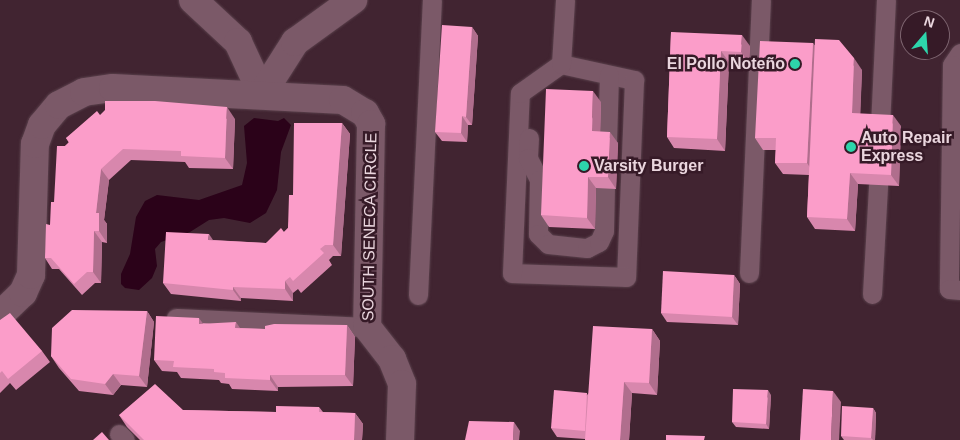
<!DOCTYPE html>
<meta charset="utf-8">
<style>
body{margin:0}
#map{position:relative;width:960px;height:440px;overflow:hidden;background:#412431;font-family:Helvetica,sans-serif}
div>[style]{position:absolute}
.water>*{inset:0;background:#2b0219}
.roads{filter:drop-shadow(0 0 1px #5a414c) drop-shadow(0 0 1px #5a414c)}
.service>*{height:19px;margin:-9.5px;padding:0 9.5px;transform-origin:9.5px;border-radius:9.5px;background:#7b5968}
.minor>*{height:28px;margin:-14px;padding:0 14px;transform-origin:14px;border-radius:14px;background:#7b5968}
.wall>*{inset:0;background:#d887ad}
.shaded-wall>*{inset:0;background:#b06e8d}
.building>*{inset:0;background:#fb9dc9}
.dots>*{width:14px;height:14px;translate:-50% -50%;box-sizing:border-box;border:2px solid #361a27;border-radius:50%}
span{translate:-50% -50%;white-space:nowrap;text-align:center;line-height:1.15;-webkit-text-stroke:5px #361a27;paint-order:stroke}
.poi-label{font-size:16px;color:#ead6de;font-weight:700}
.right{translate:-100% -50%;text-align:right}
.left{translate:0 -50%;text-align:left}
.street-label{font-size:16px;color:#ead6de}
.north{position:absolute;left:900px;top:10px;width:50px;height:50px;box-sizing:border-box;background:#361a27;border:1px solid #7e6570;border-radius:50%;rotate:18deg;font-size:14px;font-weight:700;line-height:20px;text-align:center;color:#ead6de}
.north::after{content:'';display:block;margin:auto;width:18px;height:22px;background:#2dd5ab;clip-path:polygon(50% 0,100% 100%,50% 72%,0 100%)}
</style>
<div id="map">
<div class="water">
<div style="clip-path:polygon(254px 118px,278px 121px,284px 118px,291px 125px,281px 152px,277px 190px,266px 213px,250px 223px,224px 218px,209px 220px,190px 232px,161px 242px,155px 249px,157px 266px,152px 278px,139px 290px,125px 288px,121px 284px,121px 274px,130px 254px,136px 217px,145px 201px,157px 195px,199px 200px,242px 185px,247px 163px,244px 126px)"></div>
</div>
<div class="roads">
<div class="service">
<div style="left:960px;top:53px;width:14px;rotate:124deg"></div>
<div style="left:952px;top:65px;width:224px;rotate:90.8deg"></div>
<div style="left:949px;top:289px;width:11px;rotate:5deg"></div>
<div style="left:561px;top:64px;width:75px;rotate:12.4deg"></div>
<div style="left:634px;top:80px;width:197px;rotate:92.3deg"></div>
<div style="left:626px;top:277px;width:114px;rotate:-178deg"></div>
<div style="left:512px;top:273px;width:180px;rotate:-87.5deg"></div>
<div style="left:520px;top:93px;width:50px;rotate:-35.3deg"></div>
<div style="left:561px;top:64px;width:64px;rotate:-86.4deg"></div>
<div style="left:880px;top:126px;width:126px;rotate:-87.3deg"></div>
<div style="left:529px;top:138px;width:20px;rotate:93deg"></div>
<div style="left:528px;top:158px;width:25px;rotate:63deg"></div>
<div style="left:539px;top:180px;width:54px;rotate:91.1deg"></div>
<div style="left:538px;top:234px;width:14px;rotate:45deg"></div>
<div style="left:548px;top:244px;width:39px;rotate:6deg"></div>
<div style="left:587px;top:248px;width:13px;rotate:-27deg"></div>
<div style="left:599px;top:242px;width:12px;rotate:-66deg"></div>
<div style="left:604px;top:231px;width:43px;rotate:-88.7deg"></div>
<div style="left:607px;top:143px;width:68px;rotate:-88.3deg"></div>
<div style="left:749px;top:273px;width:273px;rotate:-87.5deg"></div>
<div style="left:872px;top:294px;width:109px;rotate:-86.8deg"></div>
<div style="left:418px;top:295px;width:295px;rotate:-87.3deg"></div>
<div style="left:176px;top:318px;width:191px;rotate:2.7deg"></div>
<div style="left:119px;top:434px;width:8px;rotate:45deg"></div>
</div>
<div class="minor">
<div style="left:193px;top:0;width:62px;rotate:43deg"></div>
<div style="left:238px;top:42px;width:57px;rotate:65.2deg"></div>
<div style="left:262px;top:94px;width:62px;rotate:-57.6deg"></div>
<div style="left:295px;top:42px;width:72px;rotate:-35.9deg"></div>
<div style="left:0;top:315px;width:32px;rotate:-44deg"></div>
<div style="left:23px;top:293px;width:20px;rotate:-66deg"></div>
<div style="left:31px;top:275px;width:131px;rotate:-88.3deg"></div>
<div style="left:35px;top:144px;width:20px;rotate:-70deg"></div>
<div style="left:42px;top:125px;width:26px;rotate:-50deg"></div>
<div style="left:59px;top:105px;width:28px;rotate:-27deg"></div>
<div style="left:84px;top:92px;width:29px;rotate:-8deg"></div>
<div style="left:113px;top:88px;width:230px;rotate:3deg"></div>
<div style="left:343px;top:100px;width:26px;rotate:31deg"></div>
<div style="left:365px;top:113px;width:13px;rotate:61deg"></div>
<div style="left:371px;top:124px;width:203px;rotate:91.1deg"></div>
<div style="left:367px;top:327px;width:41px;rotate:52deg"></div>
<div style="left:392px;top:359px;width:27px;rotate:68deg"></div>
<div style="left:402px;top:384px;width:56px;rotate:92deg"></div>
</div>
</div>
<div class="wall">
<div style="clip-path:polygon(472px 27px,478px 36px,472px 125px,468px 125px,467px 142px,442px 141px,435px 132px)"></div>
<div style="clip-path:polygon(671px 32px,750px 46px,749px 63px,729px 62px,725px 151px,674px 148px,667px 137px)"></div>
<div style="clip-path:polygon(813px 43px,815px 46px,862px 70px,860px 114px,901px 126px,899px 186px,858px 184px,855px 231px,815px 229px,807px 217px,809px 175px,783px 174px,775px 163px,776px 150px,763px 150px,755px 138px)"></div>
<div style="clip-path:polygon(601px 102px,600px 132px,618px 143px,616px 189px,596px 188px,595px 229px,549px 227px,541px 215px)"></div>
<div style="clip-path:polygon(100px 115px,235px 119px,233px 169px,189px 168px,185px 162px,131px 160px,109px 180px,104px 220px,107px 224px,107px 243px,102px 242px,101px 283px,95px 283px,82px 295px,59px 269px,52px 269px,45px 258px,65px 146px,69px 143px,66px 138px)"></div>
<div style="clip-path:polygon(342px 123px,350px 134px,341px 256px,333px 256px,329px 260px,332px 265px,301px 293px,298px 289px,293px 293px,293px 301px,241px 298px,241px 301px,171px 294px,163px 283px,213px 240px,266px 243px,284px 232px,288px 228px,293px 195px)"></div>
<div style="clip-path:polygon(734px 275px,740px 284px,738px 325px,667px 322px,661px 313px)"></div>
<div style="clip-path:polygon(147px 311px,154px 322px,147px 387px,121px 385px,113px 395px,79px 391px,59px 368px,51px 356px)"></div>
<div style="clip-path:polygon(0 320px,42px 351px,50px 362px,16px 390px,10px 383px,0 393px)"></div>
<div style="clip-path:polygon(203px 323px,240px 328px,265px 329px,347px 325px,355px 337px,353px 386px,278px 387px,278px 391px,232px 389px,229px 384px,221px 383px,219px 380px,181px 378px,177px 372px,162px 371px,154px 360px)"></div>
<div style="clip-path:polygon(652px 329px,660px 341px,657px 395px,632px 393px,629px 440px,585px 440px,585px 439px,557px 437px,551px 428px,588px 394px)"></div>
<div style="clip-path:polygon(771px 395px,769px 429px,736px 427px,732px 422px)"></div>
<div style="clip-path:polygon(319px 407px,323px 412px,355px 413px,363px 424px,362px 440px,140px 440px,127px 427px,119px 415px,183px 410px,276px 412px)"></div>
<div style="clip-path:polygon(873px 408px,876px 413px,875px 440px,844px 440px,841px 436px)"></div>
</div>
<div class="shaded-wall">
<div style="clip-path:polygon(472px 27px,478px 36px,472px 125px,466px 117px)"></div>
<div style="clip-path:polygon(742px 35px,750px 46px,749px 63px,741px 52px)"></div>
<div style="clip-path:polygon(813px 43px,820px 54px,815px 175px,807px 163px)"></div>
<div style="clip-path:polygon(721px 51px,729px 62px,725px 151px,717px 139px)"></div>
<div style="clip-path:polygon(854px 58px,862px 70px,860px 124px,852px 113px)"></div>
<div style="clip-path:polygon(593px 91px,601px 102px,600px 143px,592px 131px)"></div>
<div style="clip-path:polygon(227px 107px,235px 119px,233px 169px,225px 158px)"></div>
<div style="clip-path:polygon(893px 115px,901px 126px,899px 186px,891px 175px)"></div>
<div style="clip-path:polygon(462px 116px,468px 125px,467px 142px,461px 133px)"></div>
<div style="clip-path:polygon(342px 123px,350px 134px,341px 256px,333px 245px)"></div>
<div style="clip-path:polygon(610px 132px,618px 143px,616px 189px,608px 177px)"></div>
<div style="clip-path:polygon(101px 169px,109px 180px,104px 220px,107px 224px,107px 243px,99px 231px,96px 213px)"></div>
<div style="clip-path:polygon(850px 173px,858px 184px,855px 231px,847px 219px)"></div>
<div style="clip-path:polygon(588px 177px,596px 188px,595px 229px,587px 218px)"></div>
<div style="clip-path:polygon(94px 231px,102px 242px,101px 283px,93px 272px)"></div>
<div style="clip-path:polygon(209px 234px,217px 246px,208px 240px)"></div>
<div style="clip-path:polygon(734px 275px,740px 284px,738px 325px,732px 317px)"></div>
<div style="clip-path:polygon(285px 281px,293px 293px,293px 301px,285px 289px)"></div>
<div style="clip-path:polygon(233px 287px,241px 298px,241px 301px,233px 290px)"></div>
<div style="clip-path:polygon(147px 311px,154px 322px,147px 387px,139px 376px)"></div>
<div style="clip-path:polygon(199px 318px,207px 329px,199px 324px)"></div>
<div style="clip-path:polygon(236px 322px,244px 334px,235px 328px)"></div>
<div style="clip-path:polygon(347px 325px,355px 337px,353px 386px,345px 375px)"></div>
<div style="clip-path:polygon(652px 329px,660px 341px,657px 395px,649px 383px)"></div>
<div style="clip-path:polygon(113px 374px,121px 385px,113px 395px,105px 384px)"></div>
<div style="clip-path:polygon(270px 375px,278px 387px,278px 391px,270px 380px)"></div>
<div style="clip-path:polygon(624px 382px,632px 393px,629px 440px,620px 440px)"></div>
<div style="clip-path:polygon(768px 390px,771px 395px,769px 429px,766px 424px)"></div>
<div style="clip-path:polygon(833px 391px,841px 402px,839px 440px,831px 440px)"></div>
<div style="clip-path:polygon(873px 408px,876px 413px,875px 440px,873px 440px,871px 438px)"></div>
<div style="clip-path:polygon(355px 413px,363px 424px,362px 440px,354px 440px)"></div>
<div style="clip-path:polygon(514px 422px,520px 431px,519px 440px,513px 440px)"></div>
</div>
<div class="building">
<div style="clip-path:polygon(442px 25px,472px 27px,466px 117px,462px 116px,461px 133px,435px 132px)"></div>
<div style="clip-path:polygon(671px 32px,742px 35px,741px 52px,721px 51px,717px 139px,667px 137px)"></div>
<div style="clip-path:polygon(815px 39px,839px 40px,854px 58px,852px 113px,893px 115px,891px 175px,850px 173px,847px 219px,807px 217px)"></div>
<div style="clip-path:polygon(760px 41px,813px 43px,807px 163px,775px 163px,776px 138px,755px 138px)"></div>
<div style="clip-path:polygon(546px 89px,593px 91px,592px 131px,610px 132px,608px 177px,588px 177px,587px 218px,541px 215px)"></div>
<div style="clip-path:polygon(105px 101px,155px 101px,227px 107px,225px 158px,181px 156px,181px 151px,123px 149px,101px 169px,96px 213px,99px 213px,99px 231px,94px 231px,93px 272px,87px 272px,74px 284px,51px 258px,45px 258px,46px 224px,50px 225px,51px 202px,54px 202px,57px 146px,65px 146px,69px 142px,66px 138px,97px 111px,100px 115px,105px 110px)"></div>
<div style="clip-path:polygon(294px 123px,342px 123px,333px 245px,325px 245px,320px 249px,324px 253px,293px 281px,290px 277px,285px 281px,285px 289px,233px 287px,233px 290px,163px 283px,166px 232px,209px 234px,208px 240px,266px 243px,281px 228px,284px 232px,288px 228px,289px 195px,293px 195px)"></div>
<div style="clip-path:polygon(663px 271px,734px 275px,732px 317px,661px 313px)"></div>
<div style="clip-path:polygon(72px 310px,147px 311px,139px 376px,113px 374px,105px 384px,71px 379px,51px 356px,52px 328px)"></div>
<div style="clip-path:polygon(10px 313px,42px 351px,8px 379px,2px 371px,0 373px,0 320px)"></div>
<div style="clip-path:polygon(156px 316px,199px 318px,199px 324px,236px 322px,235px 328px,265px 329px,265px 326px,274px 324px,347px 325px,345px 375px,270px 375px,270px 380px,225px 378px,225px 373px,214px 372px,214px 369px,173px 367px,174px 361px,154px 360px)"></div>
<div style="clip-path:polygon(593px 326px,652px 329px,649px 383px,624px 382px,620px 440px,585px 440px)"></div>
<div style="clip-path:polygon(155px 384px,183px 410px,276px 412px,276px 406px,319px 407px,319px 412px,355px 413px,354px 440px,144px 440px,119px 415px)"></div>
<div style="clip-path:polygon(733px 389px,768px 390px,766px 424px,732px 422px)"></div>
<div style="clip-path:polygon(803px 389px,833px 391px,831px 440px,800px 440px)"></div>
<div style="clip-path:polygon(554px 390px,587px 393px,585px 431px,551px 428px)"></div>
<div style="clip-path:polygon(842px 406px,873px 408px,871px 438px,841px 436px)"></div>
<div style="clip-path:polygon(469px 421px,514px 422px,513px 440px,465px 440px)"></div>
<div style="clip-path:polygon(102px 432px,109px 440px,93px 440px)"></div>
<div style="clip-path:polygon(666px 435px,705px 436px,704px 440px,666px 440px)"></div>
</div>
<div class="dots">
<div style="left:795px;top:64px;background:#2dd5ab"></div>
<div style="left:851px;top:147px;background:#2dd5ab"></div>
<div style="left:584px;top:166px;background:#2dd5ab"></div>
</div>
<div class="poi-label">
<span class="right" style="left:785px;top:64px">El Pollo Noteño</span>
<span class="left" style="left:861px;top:147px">Auto Repair<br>Express</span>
<span class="left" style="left:594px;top:166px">Varsity Burger</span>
</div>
<div class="street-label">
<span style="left:370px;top:227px;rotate:-89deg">SOUTH SENECA CIRCLE</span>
</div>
<div class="north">N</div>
</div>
